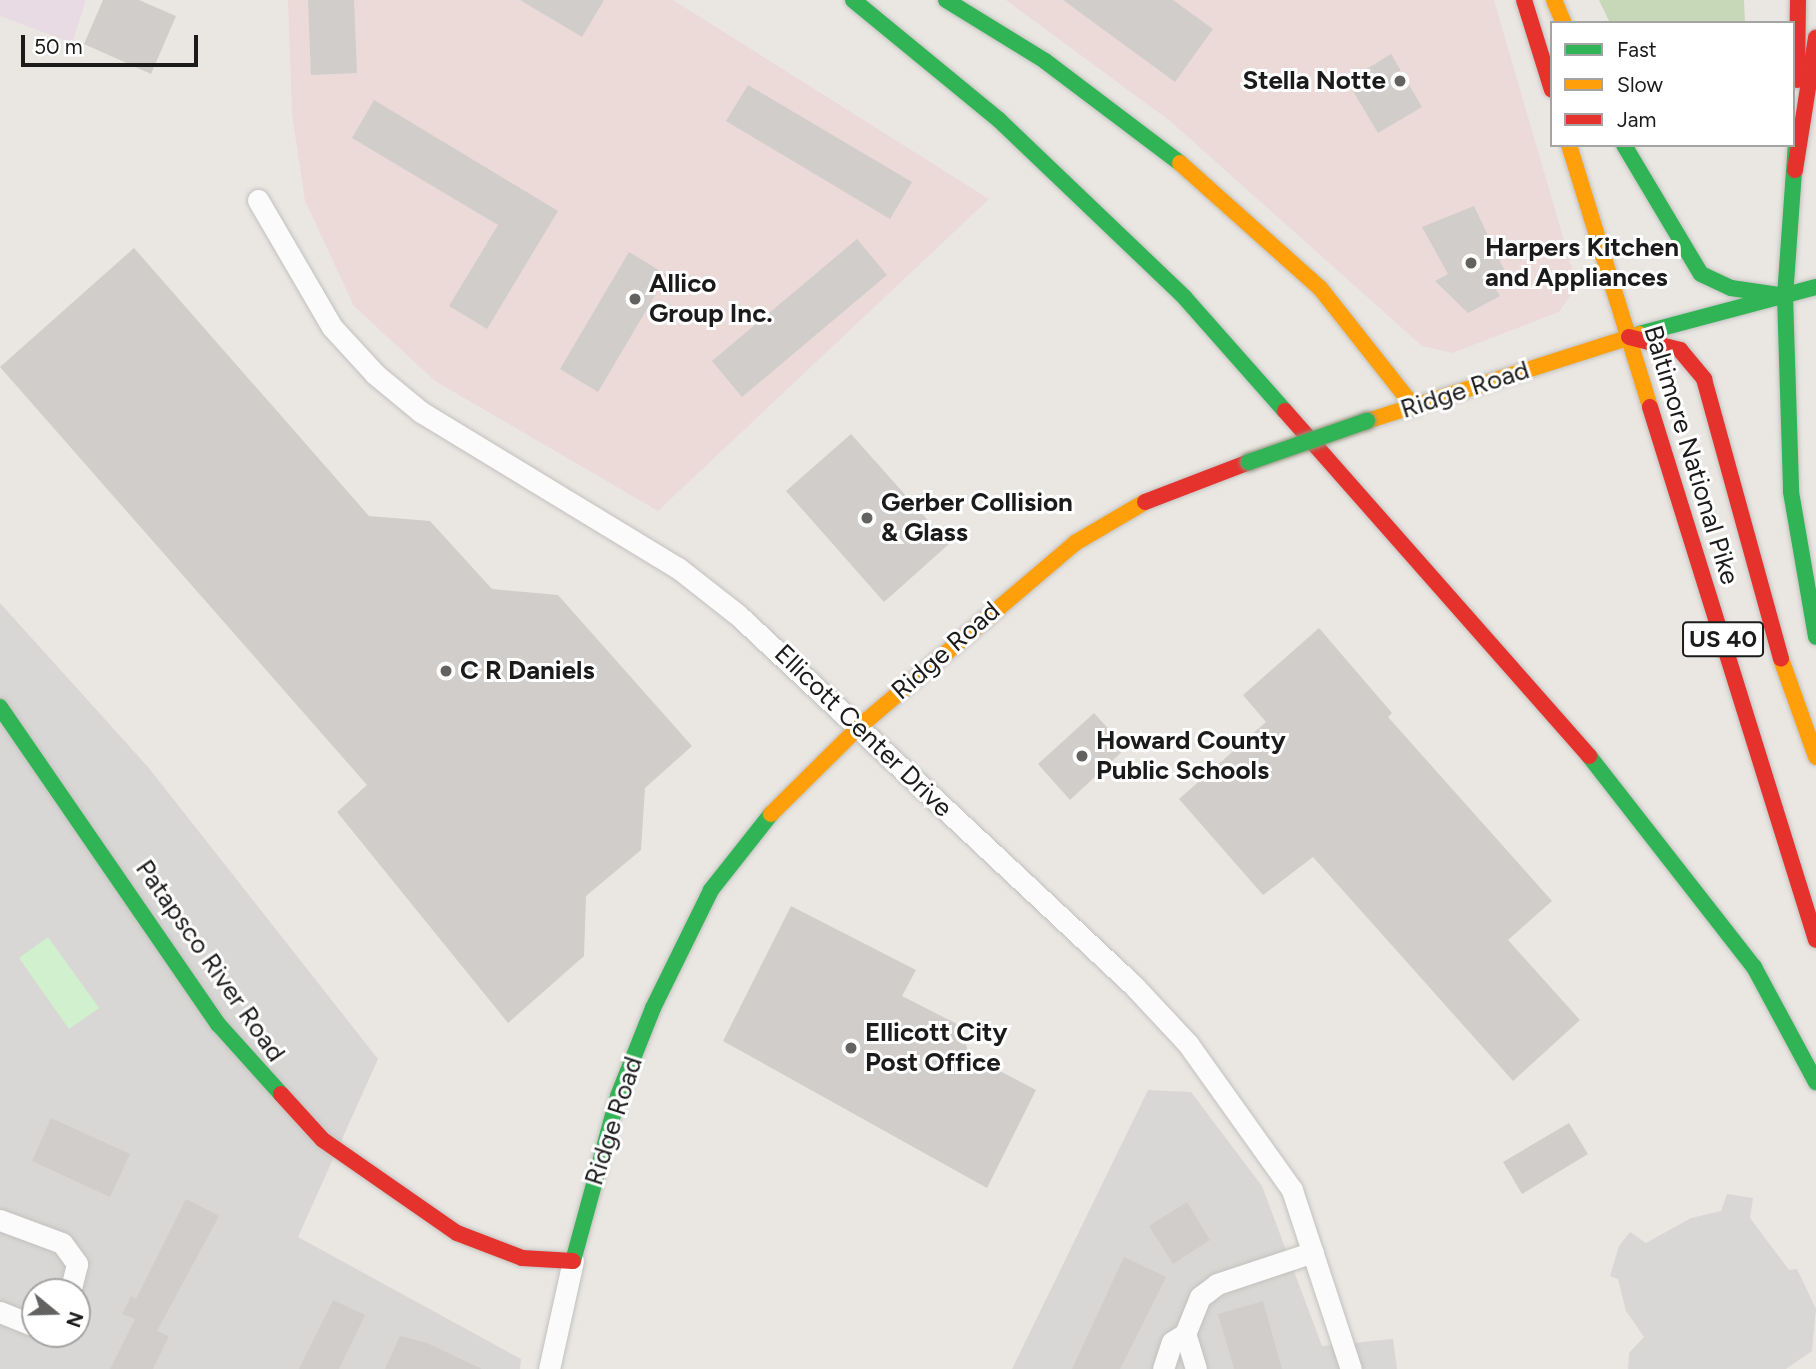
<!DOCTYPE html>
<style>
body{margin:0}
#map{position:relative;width:1816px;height:1369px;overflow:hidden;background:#eae7e3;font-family:Figtree,sans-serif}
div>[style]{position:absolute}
.residential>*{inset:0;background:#d9d7d5}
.commercial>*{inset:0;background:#ecdad8}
.industrial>*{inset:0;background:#e8dbe3}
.forest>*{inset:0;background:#c6d8b8}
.park>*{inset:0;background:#d1f0ce}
.parking>*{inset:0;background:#d8d7d5}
.building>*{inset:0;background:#d0cdca}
.roads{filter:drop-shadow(0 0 2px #c2c1bf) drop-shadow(0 0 2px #c2c1bf)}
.street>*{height:21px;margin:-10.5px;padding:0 10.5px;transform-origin:10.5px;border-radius:10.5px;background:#fcfbfb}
.fast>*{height:16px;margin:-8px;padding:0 8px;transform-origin:8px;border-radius:8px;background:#30b455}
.slow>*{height:16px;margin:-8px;padding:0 8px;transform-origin:8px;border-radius:8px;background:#ff9f0a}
.jam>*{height:16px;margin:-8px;padding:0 8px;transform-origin:8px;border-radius:8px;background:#e5322d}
.bridges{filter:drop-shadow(0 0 2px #92927c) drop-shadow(0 0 2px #92927c)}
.fast-bridge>*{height:16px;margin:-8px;padding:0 8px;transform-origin:8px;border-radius:8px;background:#30b455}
.dots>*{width:19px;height:19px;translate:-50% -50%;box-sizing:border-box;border:4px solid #fff;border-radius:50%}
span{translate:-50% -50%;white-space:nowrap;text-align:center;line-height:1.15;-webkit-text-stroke:6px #fff;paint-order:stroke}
.shield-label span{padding:2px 5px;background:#fff;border:2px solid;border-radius:5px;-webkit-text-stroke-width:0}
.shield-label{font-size:24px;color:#1b1b1b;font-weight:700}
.poi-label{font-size:26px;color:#1b1b1b;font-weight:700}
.right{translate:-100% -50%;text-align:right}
.left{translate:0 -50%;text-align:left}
.street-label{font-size:26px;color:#1b1b1b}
.legend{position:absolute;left:1550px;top:21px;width:245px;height:126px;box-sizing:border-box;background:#fff;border:2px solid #a4a4a4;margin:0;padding:9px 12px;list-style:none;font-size:21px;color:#1b1b1b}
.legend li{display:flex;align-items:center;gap:14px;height:35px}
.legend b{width:35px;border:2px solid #a4a4a4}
.north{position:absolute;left:21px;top:1278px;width:70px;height:70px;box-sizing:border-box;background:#fff;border:2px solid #a4a4a4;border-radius:50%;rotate:109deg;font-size:19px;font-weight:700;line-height:28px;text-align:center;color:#1b1b1b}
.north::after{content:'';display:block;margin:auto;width:24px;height:32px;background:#636261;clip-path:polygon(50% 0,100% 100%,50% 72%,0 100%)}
.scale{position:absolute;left:21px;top:35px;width:177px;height:32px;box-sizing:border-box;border:4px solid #1b1b1b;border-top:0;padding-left:9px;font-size:21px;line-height:24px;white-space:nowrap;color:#1b1b1b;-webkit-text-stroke:5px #fff;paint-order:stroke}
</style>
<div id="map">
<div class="residential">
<div style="clip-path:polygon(evenodd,0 603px,148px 767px,378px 1059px,298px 1237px,521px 1359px,520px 1369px,0 1369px,0 603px,35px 1292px,77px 1292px,77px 1334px,35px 1334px,35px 1292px)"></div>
<div style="clip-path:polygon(1148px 1090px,1191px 1092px,1262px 1186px,1322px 1346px,1393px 1339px,1397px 1369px,1012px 1369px)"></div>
</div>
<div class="commercial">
<div style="clip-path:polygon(288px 0,673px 0,989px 199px,658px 511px,435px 381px,354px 306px,305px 201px,292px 114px)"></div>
<div style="clip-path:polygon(1006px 0,1494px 0,1577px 285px,1559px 312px,1452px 353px,1422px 346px,1170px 121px)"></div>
</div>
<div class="industrial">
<div style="clip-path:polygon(0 0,86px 0,72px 43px,0 16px)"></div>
</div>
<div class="forest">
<div style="clip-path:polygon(1599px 0,1744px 0,1745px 23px,1610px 23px)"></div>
</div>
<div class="park">
<div style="clip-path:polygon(48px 937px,99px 1008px,69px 1029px,19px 958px)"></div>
</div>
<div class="parking">
<div style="clip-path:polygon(1727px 1194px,1753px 1198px,1750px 1218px,1789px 1270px,1797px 1269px,1816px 1309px,1812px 1351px,1786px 1369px,1628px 1369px,1629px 1353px,1644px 1337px,1626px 1311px,1618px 1279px,1610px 1276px,1619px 1246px,1630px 1232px,1646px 1243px,1691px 1218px,1721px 1211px)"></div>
</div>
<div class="building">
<div style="clip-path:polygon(103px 0,139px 0,176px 16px,151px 74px,84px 44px)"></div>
<div style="clip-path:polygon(308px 0,354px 0,357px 73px,311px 75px)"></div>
<div style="clip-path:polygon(520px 0,604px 0,582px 37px)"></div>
<div style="clip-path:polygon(1063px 0,1173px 0,1213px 29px,1175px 82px)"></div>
<div style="clip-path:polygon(1391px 54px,1422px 107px,1378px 133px,1347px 81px)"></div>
<div style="clip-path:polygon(748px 85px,912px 182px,890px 219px,726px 121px)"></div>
<div style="clip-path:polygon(374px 100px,558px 211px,487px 329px,449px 306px,498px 225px,352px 138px)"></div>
<div style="clip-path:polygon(1474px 206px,1509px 280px,1495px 288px,1500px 296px,1468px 313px,1435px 281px,1448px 274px,1422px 227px)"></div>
<div style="clip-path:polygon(857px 239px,887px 275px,742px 397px,712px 361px)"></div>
<div style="clip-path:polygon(134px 248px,369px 516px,430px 521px,492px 589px,558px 595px,692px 746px,645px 788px,641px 850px,586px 896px,584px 956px,508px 1023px,337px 812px,367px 785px,0 367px)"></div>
<div style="clip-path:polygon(629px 252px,667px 275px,598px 392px,560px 369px)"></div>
<div style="clip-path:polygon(851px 434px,949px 544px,884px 602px,786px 491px)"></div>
<div style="clip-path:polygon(1319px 628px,1392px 713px,1388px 717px,1552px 901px,1508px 940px,1580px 1020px,1513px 1081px,1313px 857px,1263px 895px,1179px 799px,1266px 722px,1243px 695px)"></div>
<div style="clip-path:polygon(1094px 713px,1126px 748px,1070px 800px,1038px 764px)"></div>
<div style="clip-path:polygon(791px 906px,916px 970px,902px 996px,961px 1026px,969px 1055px,1036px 1090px,987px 1188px,723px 1041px)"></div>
<div style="clip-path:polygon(51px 1118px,130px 1154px,110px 1197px,32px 1161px)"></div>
<div style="clip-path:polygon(1569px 1123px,1588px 1154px,1522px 1194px,1503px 1162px)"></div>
<div style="clip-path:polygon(186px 1199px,219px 1216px,157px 1331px,169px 1336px,153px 1369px,110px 1369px,135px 1319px,122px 1314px,131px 1296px,136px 1299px)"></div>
<div style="clip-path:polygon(1187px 1202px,1210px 1240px,1173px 1264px,1149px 1226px)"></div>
<div style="clip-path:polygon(1124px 1257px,1166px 1277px,1120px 1369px,1072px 1369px)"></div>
<div style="clip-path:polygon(333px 1300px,365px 1315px,339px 1369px,299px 1369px)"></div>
<div style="clip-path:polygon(1263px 1301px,1282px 1369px,1234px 1369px,1218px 1314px)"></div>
<div style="clip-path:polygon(400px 1336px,427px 1343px,482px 1369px,385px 1369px)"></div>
</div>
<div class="roads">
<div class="street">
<div style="left:258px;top:200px;width:147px;rotate:59.8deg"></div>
<div style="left:332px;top:327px;width:64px;rotate:47.5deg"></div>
<div style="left:375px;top:374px;width:60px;rotate:39.6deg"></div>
<div style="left:421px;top:412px;width:301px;rotate:31.3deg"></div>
<div style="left:678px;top:568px;width:76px;rotate:38.1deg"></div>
<div style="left:738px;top:615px;width:543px;rotate:43.13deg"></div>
<div style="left:1134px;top:986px;width:79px;rotate:47deg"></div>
<div style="left:1188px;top:1044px;width:179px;rotate:54.5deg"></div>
<div style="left:1292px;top:1190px;width:188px;rotate:71.8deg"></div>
<div style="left:0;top:1220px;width:66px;rotate:20.4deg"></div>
<div style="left:62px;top:1243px;width:26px;rotate:54deg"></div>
<div style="left:77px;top:1264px;width:29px;rotate:104deg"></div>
<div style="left:0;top:1312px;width:38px;rotate:22deg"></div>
<div style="left:549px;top:1369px;width:111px;rotate:-77.5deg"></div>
<div style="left:1163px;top:1369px;width:28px;rotate:-72deg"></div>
<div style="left:1172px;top:1342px;width:15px;rotate:-32deg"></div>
<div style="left:1196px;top:1369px;width:37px;rotate:-107deg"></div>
<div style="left:1185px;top:1334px;width:40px;rotate:-68deg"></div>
<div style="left:1200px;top:1297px;width:21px;rotate:-37deg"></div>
<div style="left:1217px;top:1284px;width:101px;rotate:-18.4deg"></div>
</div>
<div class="fast">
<div style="left:853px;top:0;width:189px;rotate:39.4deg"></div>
<div style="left:999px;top:120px;width:257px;rotate:43.7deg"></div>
<div style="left:1185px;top:298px;width:151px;rotate:48.5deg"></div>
<div style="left:946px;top:0;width:116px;rotate:31.6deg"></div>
<div style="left:1045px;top:61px;width:169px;rotate:37.1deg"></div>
<div style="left:1796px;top:143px;width:153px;rotate:94.1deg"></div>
<div style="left:1785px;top:296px;width:196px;rotate:88.2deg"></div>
<div style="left:1791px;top:492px;width:147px;rotate:80.2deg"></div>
<div style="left:1624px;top:145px;width:150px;rotate:59.2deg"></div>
<div style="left:1701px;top:274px;width:33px;rotate:25deg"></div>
<div style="left:1731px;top:288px;width:55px;rotate:8.4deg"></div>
<div style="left:1639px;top:334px;width:183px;rotate:-14.9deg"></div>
<div style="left:0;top:707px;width:385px;rotate:55.5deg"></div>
<div style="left:218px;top:1024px;width:94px;rotate:48deg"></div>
<div style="left:1589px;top:756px;width:268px;rotate:52deg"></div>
<div style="left:1754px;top:967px;width:131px;rotate:61.7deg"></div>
<div style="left:573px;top:1261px;width:171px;rotate:-74.7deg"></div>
<div style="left:618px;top:1096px;width:95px;rotate:-68.3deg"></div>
<div style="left:653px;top:1008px;width:131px;rotate:-63.8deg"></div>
<div style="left:711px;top:890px;width:97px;rotate:-51.7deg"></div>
</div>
<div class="slow">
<div style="left:1554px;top:0;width:25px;rotate:67deg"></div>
<div style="left:1569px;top:145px;width:274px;rotate:72.8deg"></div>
<div style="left:1180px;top:163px;width:188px;rotate:41.8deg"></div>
<div style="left:1320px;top:288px;width:152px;rotate:51.7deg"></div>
<div style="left:1367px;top:421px;width:286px;rotate:-17.7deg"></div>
<div style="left:1781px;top:659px;width:104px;rotate:70.3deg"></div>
<div style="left:771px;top:814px;width:124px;rotate:-44.7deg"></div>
<div style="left:859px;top:727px;width:284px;rotate:-40.4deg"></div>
<div style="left:1075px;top:543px;width:81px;rotate:-30.4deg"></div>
</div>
<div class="jam">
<div style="left:1524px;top:0;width:94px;rotate:72.7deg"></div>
<div style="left:1797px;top:80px;width:80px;rotate:-89.3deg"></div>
<div style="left:1795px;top:170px;width:134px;rotate:-81deg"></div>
<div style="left:1629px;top:337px;width:53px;rotate:14.3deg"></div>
<div style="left:1680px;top:350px;width:38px;rotate:50deg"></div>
<div style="left:1704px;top:379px;width:290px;rotate:74.6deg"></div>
<div style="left:1650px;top:407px;width:558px;rotate:72.7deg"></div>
<div style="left:1285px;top:411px;width:460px;rotate:48.6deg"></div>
<div style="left:1145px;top:502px;width:111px;rotate:-21deg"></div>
<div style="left:281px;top:1094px;width:62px;rotate:47.6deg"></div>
<div style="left:323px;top:1140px;width:163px;rotate:34.8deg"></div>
<div style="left:457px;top:1233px;width:70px;rotate:21deg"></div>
<div style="left:522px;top:1258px;width:51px;rotate:3.4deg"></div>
</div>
</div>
<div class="bridges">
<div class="fast-bridge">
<div style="left:1249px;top:462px;width:125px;rotate:-19.2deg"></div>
</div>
</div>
<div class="dots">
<div style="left:1400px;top:81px;background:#636261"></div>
<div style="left:1471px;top:263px;background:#636261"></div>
<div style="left:635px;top:299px;background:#636261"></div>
<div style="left:867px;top:518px;background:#636261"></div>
<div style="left:446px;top:671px;background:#636261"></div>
<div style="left:1082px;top:756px;background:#636261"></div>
<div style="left:851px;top:1048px;background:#636261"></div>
</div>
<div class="shield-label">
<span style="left:1723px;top:639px">US 40</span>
</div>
<div class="poi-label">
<span class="right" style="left:1386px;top:81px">Stella Notte</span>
<span class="left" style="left:1485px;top:263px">Harpers Kitchen<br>and Appliances</span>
<span class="left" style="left:649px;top:299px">Allico<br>Group Inc.</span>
<span class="left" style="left:881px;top:518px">Gerber Collision<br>&amp; Glass</span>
<span class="left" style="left:460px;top:671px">C R Daniels</span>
<span class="left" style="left:1096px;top:756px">Howard County<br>Public Schools</span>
<span class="left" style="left:865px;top:1048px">Ellicott City<br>Post Office</span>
</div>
<div class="street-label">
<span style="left:1465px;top:390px;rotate:-18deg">Ridge Road</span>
<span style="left:1691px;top:455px;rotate:73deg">Baltimore National Pike</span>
<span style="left:946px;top:651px;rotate:-41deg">Ridge Road</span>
<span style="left:863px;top:731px;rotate:44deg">Ellicott Center Drive</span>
<span style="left:210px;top:961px;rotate:55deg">Patapsco River Road</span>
<span style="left:614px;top:1121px;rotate:-72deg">Ridge Road</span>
</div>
<ul class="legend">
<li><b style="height:9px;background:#30b455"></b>Fast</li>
<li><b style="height:9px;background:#ff9f0a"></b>Slow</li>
<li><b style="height:9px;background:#e5322d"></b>Jam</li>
</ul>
<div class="north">N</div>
<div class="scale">50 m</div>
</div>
